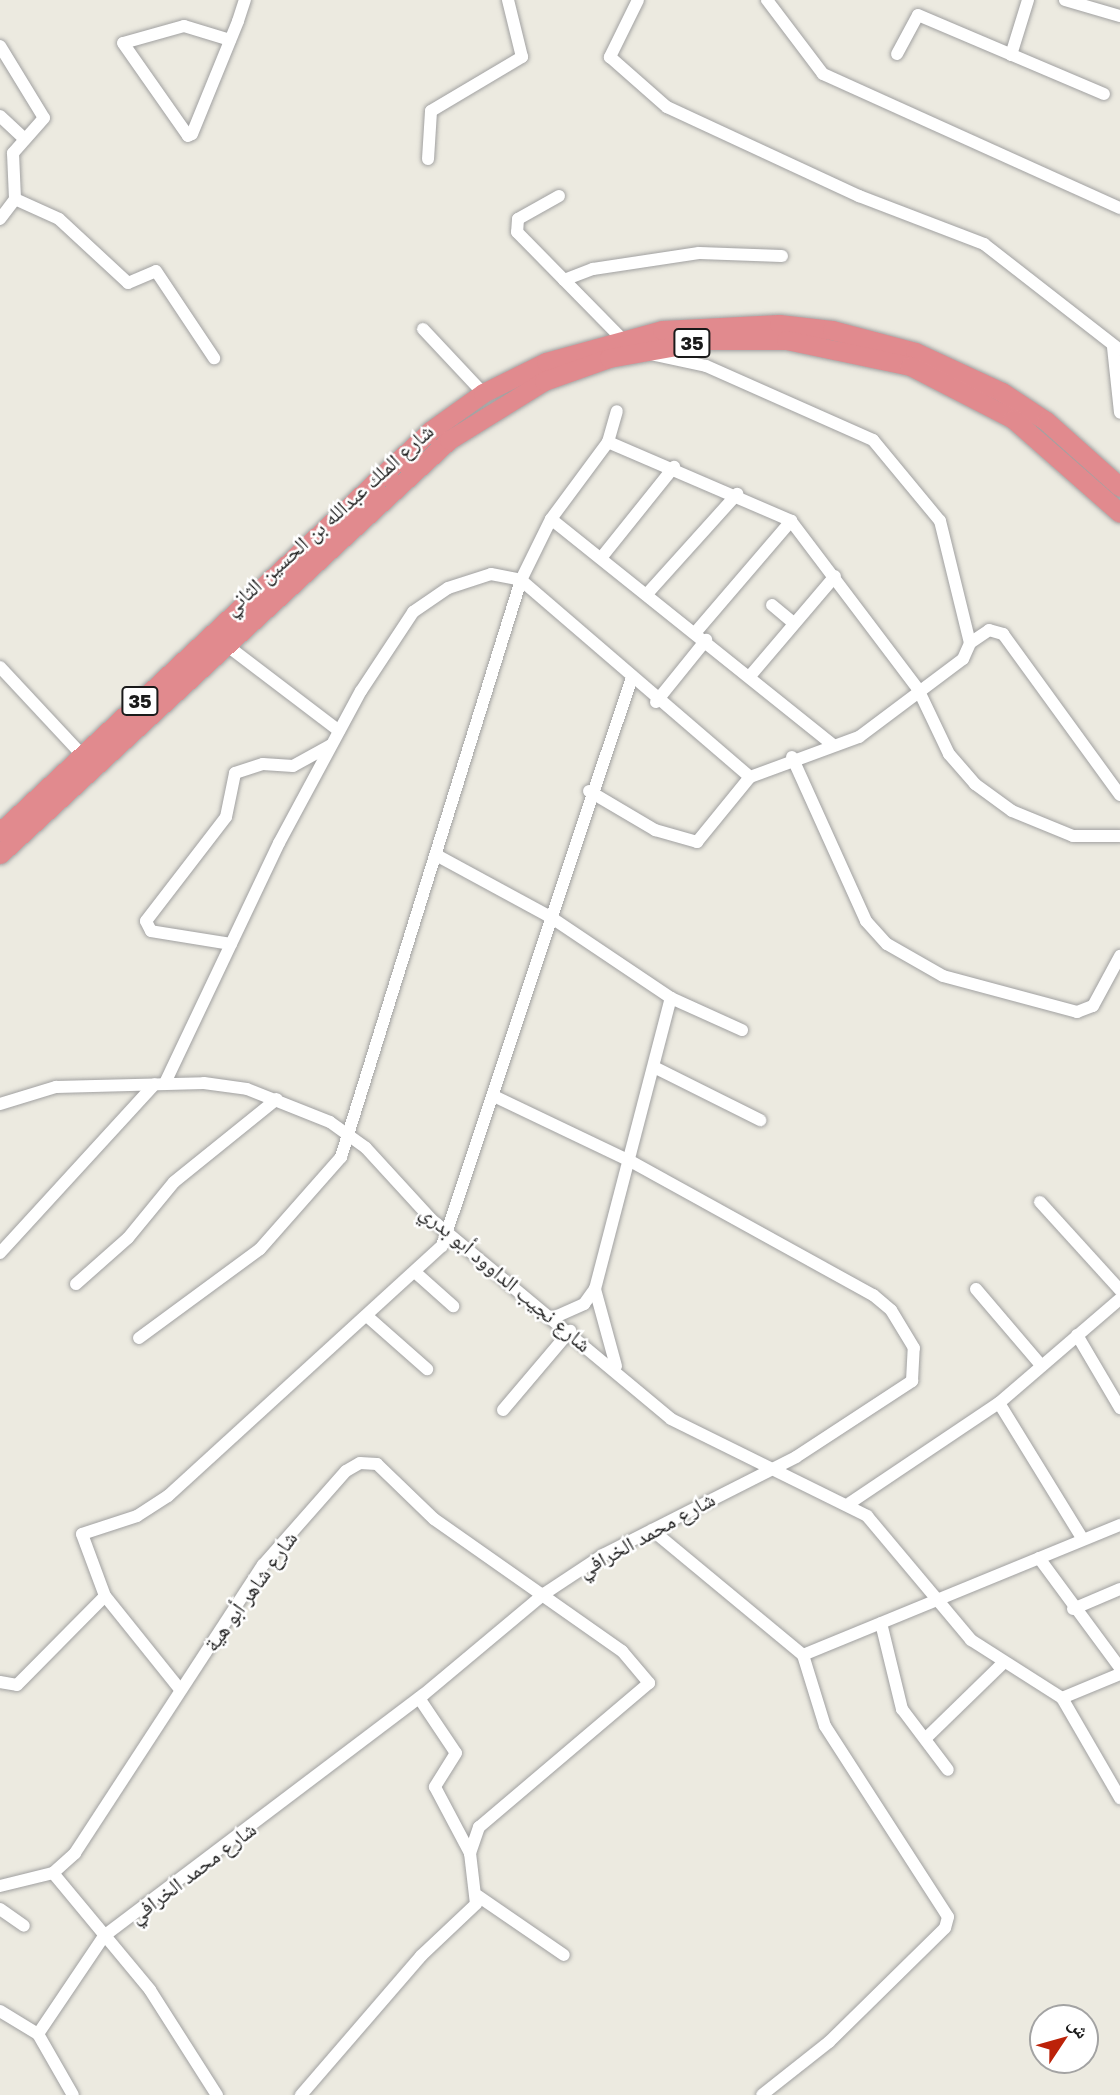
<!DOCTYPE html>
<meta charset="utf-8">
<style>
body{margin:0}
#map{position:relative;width:1120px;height:2095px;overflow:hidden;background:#eceae0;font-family:"Golos Text","Noto Naskh Arabic",sans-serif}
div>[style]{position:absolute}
.roads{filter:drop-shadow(0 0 2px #a1a1a1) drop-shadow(0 0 2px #a1a1a1)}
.minor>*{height:12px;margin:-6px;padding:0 6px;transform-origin:6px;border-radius:6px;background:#fff}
.highway>*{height:19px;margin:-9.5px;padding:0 9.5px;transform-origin:9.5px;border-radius:9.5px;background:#e18a8e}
span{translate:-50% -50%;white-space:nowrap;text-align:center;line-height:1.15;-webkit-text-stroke:5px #fff;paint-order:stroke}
.shield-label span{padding:2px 5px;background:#fff;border:2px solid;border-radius:5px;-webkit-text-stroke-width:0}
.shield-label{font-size:19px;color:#1a1a1a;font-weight:700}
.street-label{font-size:21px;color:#1a1a1a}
.north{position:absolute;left:1029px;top:2004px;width:70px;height:70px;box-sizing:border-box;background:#fff;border:2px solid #a3a3a3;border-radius:50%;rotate:54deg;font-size:19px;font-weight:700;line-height:28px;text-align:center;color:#1a1a1a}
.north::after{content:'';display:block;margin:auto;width:24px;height:32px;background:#bc2209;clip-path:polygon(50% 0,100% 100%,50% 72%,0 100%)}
</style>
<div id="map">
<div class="roads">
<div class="minor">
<div style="left:638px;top:0;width:64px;rotate:116.2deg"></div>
<div style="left:610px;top:57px;width:76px;rotate:41.3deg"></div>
<div style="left:667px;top:107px;width:212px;rotate:24.9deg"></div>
<div style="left:859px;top:196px;width:134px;rotate:21deg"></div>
<div style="left:984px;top:244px;width:172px;rotate:37.9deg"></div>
<div style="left:767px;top:0;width:93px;rotate:52.9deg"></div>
<div style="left:823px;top:74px;width:326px;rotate:24.3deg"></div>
<div style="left:1065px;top:0;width:57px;rotate:16.2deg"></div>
<div style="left:230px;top:40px;width:48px;rotate:-163.1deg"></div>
<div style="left:184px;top:26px;width:63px;rotate:164.4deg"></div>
<div style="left:123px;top:43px;width:113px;rotate:55deg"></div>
<div style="left:188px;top:136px;width:4px;rotate:-27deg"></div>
<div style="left:192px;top:134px;width:122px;rotate:-67.8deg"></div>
<div style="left:238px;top:21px;width:22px;rotate:-72deg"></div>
<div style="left:0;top:46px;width:84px;rotate:58.6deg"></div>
<div style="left:44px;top:118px;width:47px;rotate:131.5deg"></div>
<div style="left:13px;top:153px;width:46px;rotate:87.5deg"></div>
<div style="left:15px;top:199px;width:48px;rotate:24.4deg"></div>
<div style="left:59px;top:219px;width:94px;rotate:42.8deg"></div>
<div style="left:128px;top:283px;width:30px;rotate:-23deg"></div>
<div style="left:156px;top:271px;width:105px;rotate:56.3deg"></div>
<div style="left:897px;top:54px;width:44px;rotate:-61.7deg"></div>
<div style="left:918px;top:15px;width:202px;rotate:23deg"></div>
<div style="left:1011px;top:55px;width:58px;rotate:-72.8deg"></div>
<div style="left:0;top:116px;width:33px;rotate:43deg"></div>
<div style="left:428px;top:159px;width:48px;rotate:-86.4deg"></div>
<div style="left:431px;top:111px;width:106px;rotate:-30.7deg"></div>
<div style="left:522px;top:57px;width:59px;rotate:-103.8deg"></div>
<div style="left:559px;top:196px;width:47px;rotate:150.7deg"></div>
<div style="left:518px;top:219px;width:13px;rotate:94deg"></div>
<div style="left:517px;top:232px;width:150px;rotate:45.5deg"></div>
<div style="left:0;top:219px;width:25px;rotate:-53deg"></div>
<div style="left:564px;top:280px;width:31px;rotate:-21deg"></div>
<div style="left:593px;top:269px;width:107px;rotate:-8.6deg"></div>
<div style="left:699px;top:253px;width:83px;rotate:2.1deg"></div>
<div style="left:423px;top:329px;width:88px;rotate:46.8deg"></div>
<div style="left:1113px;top:347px;width:66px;rotate:83.9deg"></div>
<div style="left:608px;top:442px;width:199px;rotate:23.3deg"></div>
<div style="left:791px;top:521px;width:211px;rotate:52.9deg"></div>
<div style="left:918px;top:689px;width:72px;rotate:64.5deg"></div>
<div style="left:949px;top:754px;width:40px;rotate:49deg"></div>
<div style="left:975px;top:784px;width:46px;rotate:36.1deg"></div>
<div style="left:1012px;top:811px;width:66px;rotate:22.3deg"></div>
<div style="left:1073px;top:836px;width:47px"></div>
<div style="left:551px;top:519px;width:361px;rotate:38.7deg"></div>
<div style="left:601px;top:558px;width:117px;rotate:-51.3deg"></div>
<div style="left:647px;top:594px;width:135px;rotate:-48deg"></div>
<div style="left:772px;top:605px;width:26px;rotate:40deg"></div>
<div style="left:695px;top:633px;width:148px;rotate:-49.4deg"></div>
<div style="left:970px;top:643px;width:23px;rotate:-34deg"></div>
<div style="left:989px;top:630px;width:15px;rotate:16deg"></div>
<div style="left:1003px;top:634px;width:199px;rotate:54deg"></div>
<div style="left:225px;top:644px;width:143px;rotate:37.3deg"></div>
<div style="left:0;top:667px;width:120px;rotate:47deg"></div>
<div style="left:750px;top:676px;width:131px;rotate:-49.6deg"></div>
<div style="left:656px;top:702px;width:80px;rotate:-51.1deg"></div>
<div style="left:792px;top:757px;width:180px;rotate:65.7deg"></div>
<div style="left:866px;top:921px;width:31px;rotate:48deg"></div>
<div style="left:887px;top:944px;width:64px;rotate:29.7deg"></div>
<div style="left:943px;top:976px;width:139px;rotate:15deg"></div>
<div style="left:1077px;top:1012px;width:17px;rotate:-21deg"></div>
<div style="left:1093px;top:1006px;width:57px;rotate:-61.6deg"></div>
<div style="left:589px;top:791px;width:77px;rotate:30.6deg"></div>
<div style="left:655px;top:830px;width:44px;rotate:15.9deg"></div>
<div style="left:697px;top:842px;width:84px;rotate:-50.8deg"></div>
<div style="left:750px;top:777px;width:116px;rotate:-20.2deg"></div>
<div style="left:859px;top:737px;width:130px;rotate:-36.9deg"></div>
<div style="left:963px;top:659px;width:17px;rotate:-66deg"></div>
<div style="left:970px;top:643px;width:126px;rotate:-103.8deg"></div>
<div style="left:940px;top:521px;width:105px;rotate:-129.6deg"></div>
<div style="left:873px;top:440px;width:183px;rotate:-156.1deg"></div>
<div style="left:706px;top:366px;width:56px;rotate:-167.7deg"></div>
<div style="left:438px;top:856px;width:130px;rotate:28.5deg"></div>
<div style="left:552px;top:918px;width:143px;rotate:33.9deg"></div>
<div style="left:671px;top:998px;width:78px;rotate:24.3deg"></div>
<div style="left:231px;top:944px;width:81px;rotate:-170.8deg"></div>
<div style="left:151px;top:931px;width:11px;rotate:-117deg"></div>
<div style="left:146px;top:921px;width:131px;rotate:-52.4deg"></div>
<div style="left:226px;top:817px;width:45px;rotate:-78.4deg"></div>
<div style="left:235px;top:773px;width:29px;rotate:-18deg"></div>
<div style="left:263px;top:764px;width:30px;rotate:4deg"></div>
<div style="left:293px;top:766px;width:43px;rotate:-28.9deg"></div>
<div style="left:654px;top:1067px;width:119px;rotate:26.6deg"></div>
<div style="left:165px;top:1083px;width:266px;rotate:-64.6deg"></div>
<div style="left:279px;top:843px;width:173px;rotate:-61.7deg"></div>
<div style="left:361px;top:691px;width:95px;rotate:-56.6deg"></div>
<div style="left:413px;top:612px;width:42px;rotate:-34.4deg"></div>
<div style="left:448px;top:588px;width:45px;rotate:-18deg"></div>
<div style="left:491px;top:574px;width:31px;rotate:11deg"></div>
<div style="left:521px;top:580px;width:302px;rotate:40.7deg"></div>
<div style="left:0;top:1104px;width:59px;rotate:-16.9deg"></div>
<div style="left:56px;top:1087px;width:148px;rotate:-1.5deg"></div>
<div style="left:204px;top:1083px;width:43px;rotate:7.9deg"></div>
<div style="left:247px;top:1089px;width:89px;rotate:21.7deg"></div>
<div style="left:330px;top:1122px;width:44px;rotate:35.8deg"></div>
<div style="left:366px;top:1148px;width:96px;rotate:47.5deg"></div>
<div style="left:431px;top:1219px;width:312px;rotate:39.8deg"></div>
<div style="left:671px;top:1419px;width:219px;rotate:26.3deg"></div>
<div style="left:867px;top:1516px;width:162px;rotate:50deg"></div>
<div style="left:971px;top:1640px;width:108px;rotate:32.5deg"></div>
<div style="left:1062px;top:1698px;width:116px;rotate:59.9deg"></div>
<div style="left:1040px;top:1202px;width:119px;rotate:47.7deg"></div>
<div style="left:0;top:1253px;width:229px;rotate:-47.5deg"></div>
<div style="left:416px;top:1273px;width:50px;rotate:41.7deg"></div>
<div style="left:76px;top:1284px;width:69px;rotate:-41.5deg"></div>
<div style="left:128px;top:1238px;width:72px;rotate:-50.6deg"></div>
<div style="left:174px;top:1182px;width:132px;rotate:-38.9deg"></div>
<div style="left:976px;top:1289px;width:100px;rotate:49.5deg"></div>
<div style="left:368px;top:1317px;width:79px;rotate:41.4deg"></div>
<div style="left:555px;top:1317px;width:32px;rotate:-24deg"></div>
<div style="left:584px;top:1304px;width:19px;rotate:-54deg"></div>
<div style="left:1077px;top:1335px;width:85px;rotate:59.5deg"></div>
<div style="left:139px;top:1338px;width:150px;rotate:-36.3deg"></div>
<div style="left:260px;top:1249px;width:123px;rotate:-48.6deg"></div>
<div style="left:341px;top:1157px;width:604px;rotate:-72.67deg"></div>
<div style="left:521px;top:580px;width:68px;rotate:-63.8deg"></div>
<div style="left:551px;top:519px;width:96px;rotate:-53.5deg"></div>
<div style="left:608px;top:442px;width:32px;rotate:-74deg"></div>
<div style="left:616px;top:1366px;width:80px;rotate:-105.3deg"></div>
<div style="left:595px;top:1289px;width:301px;rotate:-75.4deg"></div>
<div style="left:999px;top:1403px;width:158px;rotate:58.4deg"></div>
<div style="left:503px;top:1410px;width:104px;rotate:-49.7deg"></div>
<div style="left:850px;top:1503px;width:179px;rotate:-33.9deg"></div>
<div style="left:999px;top:1403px;width:160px;rotate:-40.7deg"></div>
<div style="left:652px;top:1530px;width:196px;rotate:39.6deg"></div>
<div style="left:803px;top:1655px;width:74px;rotate:72.8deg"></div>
<div style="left:825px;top:1726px;width:227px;rotate:57.2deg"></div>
<div style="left:948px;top:1917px;width:11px;rotate:105deg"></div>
<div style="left:945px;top:1928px;width:163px;rotate:135.5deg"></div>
<div style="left:829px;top:2042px;width:85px;rotate:141.7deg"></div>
<div style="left:1039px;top:1558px;width:137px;rotate:53.6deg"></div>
<div style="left:105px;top:1596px;width:118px;rotate:51.2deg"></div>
<div style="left:1073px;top:1609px;width:51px;rotate:-23.1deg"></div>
<div style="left:881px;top:1623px;width:89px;rotate:76.3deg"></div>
<div style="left:902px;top:1709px;width:76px;rotate:53deg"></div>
<div style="left:803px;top:1655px;width:343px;rotate:-22.3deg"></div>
<div style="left:0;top:1682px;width:17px;rotate:10deg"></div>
<div style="left:17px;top:1685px;width:125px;rotate:-45.3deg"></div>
<div style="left:105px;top:1596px;width:66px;rotate:-110.4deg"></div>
<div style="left:82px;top:1534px;width:58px;rotate:-18.1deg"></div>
<div style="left:137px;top:1516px;width:37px;rotate:-33deg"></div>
<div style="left:168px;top:1496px;width:371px;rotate:-42.4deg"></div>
<div style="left:442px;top:1246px;width:597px;rotate:-71.53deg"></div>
<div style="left:419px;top:1698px;width:66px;rotate:56.1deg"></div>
<div style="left:456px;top:1753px;width:40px;rotate:122deg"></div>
<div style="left:435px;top:1787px;width:75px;rotate:62.1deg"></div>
<div style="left:1062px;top:1698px;width:63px;rotate:-22.5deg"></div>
<div style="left:926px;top:1738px;width:105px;rotate:-44.2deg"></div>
<div style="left:53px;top:1873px;width:152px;rotate:50.3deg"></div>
<div style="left:150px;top:1990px;width:125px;rotate:57.5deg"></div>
<div style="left:0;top:1886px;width:55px;rotate:-13.8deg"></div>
<div style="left:53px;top:1873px;width:30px;rotate:-42deg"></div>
<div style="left:75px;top:1853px;width:344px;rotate:-56.9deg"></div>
<div style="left:263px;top:1565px;width:125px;rotate:-48.6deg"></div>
<div style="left:346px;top:1471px;width:16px;rotate:-30deg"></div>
<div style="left:360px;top:1463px;width:17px;rotate:3deg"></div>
<div style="left:377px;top:1464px;width:79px;rotate:44deg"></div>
<div style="left:434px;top:1519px;width:230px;rotate:35.1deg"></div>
<div style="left:622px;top:1651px;width:42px;rotate:49.8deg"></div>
<div style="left:649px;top:1683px;width:223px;rotate:139.7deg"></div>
<div style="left:479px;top:1827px;width:28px;rotate:109deg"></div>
<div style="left:470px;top:1853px;width:51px;rotate:83.3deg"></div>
<div style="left:476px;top:1904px;width:76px;rotate:136.6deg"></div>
<div style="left:421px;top:1956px;width:184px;rotate:130.8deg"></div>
<div style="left:478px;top:1896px;width:104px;rotate:34.5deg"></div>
<div style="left:0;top:1909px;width:29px;rotate:35deg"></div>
<div style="left:0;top:2011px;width:44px;rotate:31.2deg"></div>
<div style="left:38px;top:2034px;width:118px;rotate:-56deg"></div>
<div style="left:104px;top:1936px;width:400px;rotate:-37.1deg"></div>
<div style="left:423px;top:1695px;width:158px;rotate:-39.9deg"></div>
<div style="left:544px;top:1594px;width:71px;rotate:-33.5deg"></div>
<div style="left:603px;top:1555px;width:216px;rotate:-26.9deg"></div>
<div style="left:796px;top:1457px;width:139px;rotate:-33.2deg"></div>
<div style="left:912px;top:1381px;width:33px;rotate:-87deg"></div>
<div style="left:914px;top:1348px;width:44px;rotate:-121.2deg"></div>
<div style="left:891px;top:1310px;width:23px;rotate:-140deg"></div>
<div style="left:873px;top:1295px;width:277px;rotate:-151.1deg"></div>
<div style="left:630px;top:1161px;width:151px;rotate:-154.5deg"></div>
<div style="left:38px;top:2034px;width:70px;rotate:60.2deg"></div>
</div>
<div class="highway">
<div style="left:0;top:832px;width:588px;rotate:-43deg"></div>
<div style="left:430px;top:431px;width:65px;rotate:-35.6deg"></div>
<div style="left:483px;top:393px;width:70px;rotate:-26.2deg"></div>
<div style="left:546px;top:362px;width:120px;rotate:-15.4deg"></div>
<div style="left:662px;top:330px;width:117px;rotate:-2.9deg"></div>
<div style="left:779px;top:324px;width:53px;rotate:6.5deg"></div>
<div style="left:832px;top:330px;width:86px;rotate:14.8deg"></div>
<div style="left:915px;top:352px;width:96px;rotate:24.7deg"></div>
<div style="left:1002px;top:392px;width:53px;rotate:33.4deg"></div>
<div style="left:1046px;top:421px;width:99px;rotate:41.7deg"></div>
<div style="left:0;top:854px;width:611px;rotate:-42.68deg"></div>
<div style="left:449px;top:440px;width:112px;rotate:-31.8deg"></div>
<div style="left:544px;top:381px;width:69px;rotate:-19.5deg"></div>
<div style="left:609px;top:358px;width:103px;rotate:-10.1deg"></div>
<div style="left:710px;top:340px;width:76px"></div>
<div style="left:786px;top:340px;width:127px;rotate:11.8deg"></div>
<div style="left:910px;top:366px;width:116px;rotate:27.2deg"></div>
<div style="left:1013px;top:419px;width:142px;rotate:41.3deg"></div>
</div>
</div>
<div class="shield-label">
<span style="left:692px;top:343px">35</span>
<span style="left:140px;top:701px">35</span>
</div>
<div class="street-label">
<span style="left:328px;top:519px;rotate:-42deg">شارع الملك عبدالله بن الحسين الثاني</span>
<span style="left:506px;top:1278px;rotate:40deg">شارع نجيب الداوود أبو بدري</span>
<span style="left:646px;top:1534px;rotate:-29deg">شارع محمد الخرافي</span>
<span style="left:250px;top:1591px;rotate:-54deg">شارع شاهر أبو هية</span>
<span style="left:192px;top:1872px;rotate:-37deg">شارع محمد الخرافي</span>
</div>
<div class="north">ش</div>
</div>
